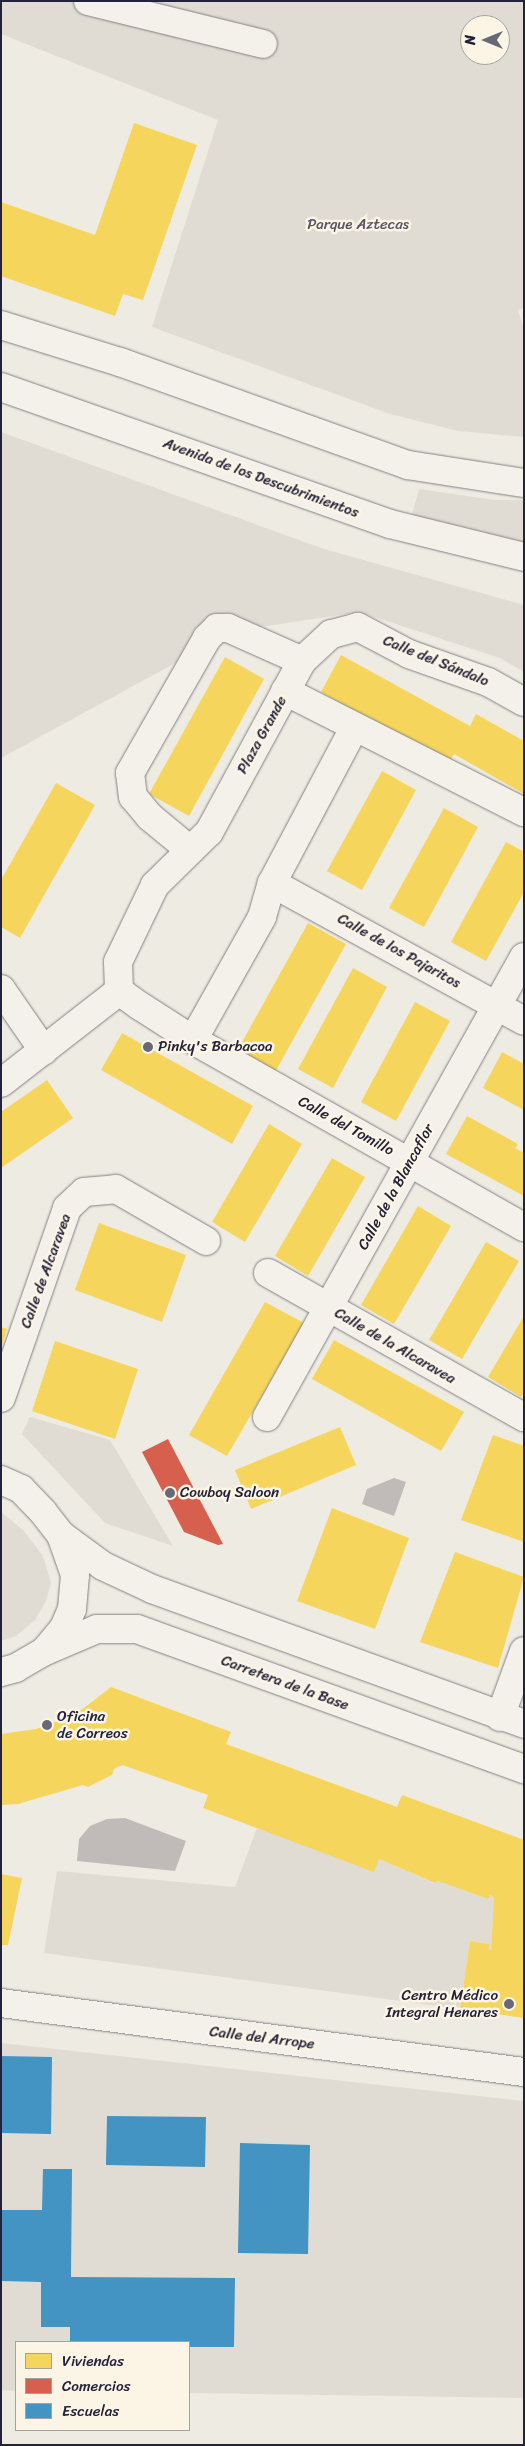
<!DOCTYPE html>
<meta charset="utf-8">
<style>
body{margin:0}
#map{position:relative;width:525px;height:2446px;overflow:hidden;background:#eeebe3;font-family:Sriracha,sans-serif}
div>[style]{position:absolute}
.built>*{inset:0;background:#e0dcd4}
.green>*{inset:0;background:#e0dcd3}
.water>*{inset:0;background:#c0bbb8}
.homes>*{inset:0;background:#f6d55c}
.shops>*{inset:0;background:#d6604d}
.schools>*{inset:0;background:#4393c3}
.roads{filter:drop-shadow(0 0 1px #828182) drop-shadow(0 0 1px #828182)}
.street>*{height:28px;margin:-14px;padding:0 14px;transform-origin:14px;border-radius:14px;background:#f4f1eb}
.secondary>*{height:28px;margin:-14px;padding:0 14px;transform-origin:14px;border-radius:14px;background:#f4f1eb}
.dots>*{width:14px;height:14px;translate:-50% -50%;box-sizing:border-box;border:2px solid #fcf5e5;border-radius:50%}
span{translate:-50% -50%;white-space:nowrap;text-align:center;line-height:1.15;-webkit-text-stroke:5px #fcf5e5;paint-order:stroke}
.park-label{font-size:15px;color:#575665}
.street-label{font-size:15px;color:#22223b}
.poi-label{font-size:15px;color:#22223b}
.left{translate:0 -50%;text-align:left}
.right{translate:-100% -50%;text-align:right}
.frame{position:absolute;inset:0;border:2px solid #22223b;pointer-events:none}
.legend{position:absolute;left:15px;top:2341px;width:175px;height:90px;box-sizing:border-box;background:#fcf5e5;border:1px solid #a5a1a1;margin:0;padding:6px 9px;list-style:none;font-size:15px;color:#22223b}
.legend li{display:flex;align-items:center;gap:10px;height:25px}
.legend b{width:25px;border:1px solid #a5a1a1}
.north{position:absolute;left:460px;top:15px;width:50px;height:50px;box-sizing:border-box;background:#fcf5e5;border:1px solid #a5a1a1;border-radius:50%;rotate:270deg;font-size:14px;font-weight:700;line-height:20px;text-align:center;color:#22223b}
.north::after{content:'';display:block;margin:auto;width:18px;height:22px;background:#696876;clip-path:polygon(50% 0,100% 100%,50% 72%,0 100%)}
</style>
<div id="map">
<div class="built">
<div style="clip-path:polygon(1px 2043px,524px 2101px,524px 2398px,189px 2393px,189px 2342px,16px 2342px,16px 2391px,1px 2390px)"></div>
</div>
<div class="green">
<div style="clip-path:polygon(evenodd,1px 1px,524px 1px,524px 308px,518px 310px,524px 329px,524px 437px,458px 431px,390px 414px,152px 327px,218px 120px,1px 34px,1px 1px,470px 25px,500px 25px,500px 55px,470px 55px,470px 25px)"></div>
<div style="clip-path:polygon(1px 432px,324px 549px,524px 605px,524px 672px,500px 658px,359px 612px,234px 631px,1px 758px)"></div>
<div style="clip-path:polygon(419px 489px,494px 500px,524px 500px,524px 542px,412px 515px)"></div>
<div style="clip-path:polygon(30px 1417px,110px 1440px,173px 1546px,105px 1523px,22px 1434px)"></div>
<div style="clip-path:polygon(1px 1512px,24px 1531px,43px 1556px,51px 1583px,46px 1601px,35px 1620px,16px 1636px,1px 1641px)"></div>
<div style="clip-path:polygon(257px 1828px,379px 1859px,434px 1883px,438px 1881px,488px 1899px,490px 1895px,494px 1897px,491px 1950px,489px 1950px,489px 1944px,470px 1941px,460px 2009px,44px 1953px,57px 1871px,235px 1887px)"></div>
<div style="clip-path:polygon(331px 2144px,524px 2147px,524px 2369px,328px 2366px)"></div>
</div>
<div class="water">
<div style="clip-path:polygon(394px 1478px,406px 1482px,394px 1516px,362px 1504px,367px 1489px)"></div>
<div style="clip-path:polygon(125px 1818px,186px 1841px,175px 1871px,77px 1861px,79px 1839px,90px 1826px,107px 1819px)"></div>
</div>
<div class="homes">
<div style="clip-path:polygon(134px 123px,197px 145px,143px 300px,123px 294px,115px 316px,1px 276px,1px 202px,95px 235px)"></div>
<div style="clip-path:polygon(341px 655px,470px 726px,476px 714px,524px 741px,524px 794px,454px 754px,448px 764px,321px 692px)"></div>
<div style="clip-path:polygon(225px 657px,264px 679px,189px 816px,149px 794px)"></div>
<div style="clip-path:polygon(382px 771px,416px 790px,362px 890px,327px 871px)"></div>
<div style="clip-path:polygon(56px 783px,95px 805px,20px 938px,1px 927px,1px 880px)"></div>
<div style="clip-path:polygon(444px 808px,478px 827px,424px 927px,389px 908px)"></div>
<div style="clip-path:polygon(506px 842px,524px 852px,524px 892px,486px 961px,451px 942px)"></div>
<div style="clip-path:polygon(308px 923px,346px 944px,273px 1076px,235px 1055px)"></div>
<div style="clip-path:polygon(353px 968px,387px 987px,333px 1088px,298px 1069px)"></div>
<div style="clip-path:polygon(415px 1002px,450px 1021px,396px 1121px,361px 1102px)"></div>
<div style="clip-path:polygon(122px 1033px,253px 1106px,232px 1144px,101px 1070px)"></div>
<div style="clip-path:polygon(502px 1052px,524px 1064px,524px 1110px,483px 1088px)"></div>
<div style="clip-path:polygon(47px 1080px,73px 1118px,1px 1168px,1px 1112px)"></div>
<div style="clip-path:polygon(467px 1116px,518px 1144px,515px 1148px,524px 1153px,524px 1196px,446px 1154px)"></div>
<div style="clip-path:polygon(269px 1124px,302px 1144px,245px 1242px,212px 1222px)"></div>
<div style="clip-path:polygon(332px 1158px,365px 1177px,308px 1276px,275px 1256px)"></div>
<div style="clip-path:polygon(418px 1206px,451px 1226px,394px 1324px,361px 1305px)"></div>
<div style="clip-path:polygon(99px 1223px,186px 1255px,162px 1322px,75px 1290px)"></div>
<div style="clip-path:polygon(486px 1242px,519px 1261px,462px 1359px,429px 1340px)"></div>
<div style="clip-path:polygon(265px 1302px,304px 1323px,227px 1456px,189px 1435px)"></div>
<div style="clip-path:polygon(524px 1316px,524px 1393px,521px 1397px,488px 1377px)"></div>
<div style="clip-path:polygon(1px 1327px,7px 1329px,2px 1345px,1px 1345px)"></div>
<div style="clip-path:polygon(334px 1340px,464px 1412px,441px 1451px,312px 1379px)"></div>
<div style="clip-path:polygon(55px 1341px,138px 1369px,115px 1439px,32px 1411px)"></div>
<div style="clip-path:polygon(340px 1427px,356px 1465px,251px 1509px,235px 1470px)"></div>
<div style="clip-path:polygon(493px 1435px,524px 1446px,524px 1542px,461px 1520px)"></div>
<div style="clip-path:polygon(332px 1508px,409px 1538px,375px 1629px,297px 1601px)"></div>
<div style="clip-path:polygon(455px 1552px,524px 1577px,498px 1668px,420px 1642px)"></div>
<div style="clip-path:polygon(111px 1687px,231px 1732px,226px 1744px,397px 1807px,402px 1795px,524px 1840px,524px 2018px,460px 2009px,470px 1941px,489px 1944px,489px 1950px,491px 1950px,494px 1897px,490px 1895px,488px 1899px,438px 1881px,435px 1883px,379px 1859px,374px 1872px,203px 1808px,208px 1795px,122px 1765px,114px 1769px,112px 1775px,88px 1787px,83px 1785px,18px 1804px,1px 1805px,1px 1734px,36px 1729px,61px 1720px,84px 1708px)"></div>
<div style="clip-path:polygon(1px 1874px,22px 1878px,8px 1945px,1px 1945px)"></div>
</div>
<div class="shops">
<div style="clip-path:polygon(168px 1439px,223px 1544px,218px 1545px,184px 1532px,142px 1452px)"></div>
</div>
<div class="schools">
<div style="clip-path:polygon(1px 2056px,52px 2057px,51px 2134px,1px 2133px)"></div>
<div style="clip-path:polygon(107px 2116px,206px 2117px,205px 2167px,106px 2165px)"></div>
<div style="clip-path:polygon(240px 2143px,310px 2145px,308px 2254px,238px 2253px)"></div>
<div style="clip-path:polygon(43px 2169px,72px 2169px,71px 2277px,235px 2278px,234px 2347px,189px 2347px,189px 2342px,70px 2342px,70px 2327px,41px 2327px,41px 2282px,1px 2281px,1px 2210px,42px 2210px)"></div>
</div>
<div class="roads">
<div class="street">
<div style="left:88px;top:1px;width:180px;rotate:13.8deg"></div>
<div style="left:285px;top:691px;width:268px;rotate:26.9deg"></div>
<div style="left:524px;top:702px;width:41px;rotate:-150.9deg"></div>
<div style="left:488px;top:682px;width:84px;rotate:-160.5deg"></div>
<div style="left:409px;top:654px;width:58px;rotate:-152.1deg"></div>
<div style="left:358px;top:627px;width:28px;rotate:165deg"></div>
<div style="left:331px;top:634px;width:40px;rotate:137deg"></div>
<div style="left:302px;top:661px;width:195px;rotate:118.5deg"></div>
<div style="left:209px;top:832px;width:76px;rotate:135.5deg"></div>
<div style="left:155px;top:885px;width:85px;rotate:115.7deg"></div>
<div style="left:118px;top:962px;width:29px;rotate:88deg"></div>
<div style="left:119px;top:991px;width:26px;rotate:36deg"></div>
<div style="left:140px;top:1006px;width:63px;rotate:32.7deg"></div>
<div style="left:193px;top:1040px;width:380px;rotate:29.5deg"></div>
<div style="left:190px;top:850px;width:52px;rotate:-140.5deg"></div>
<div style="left:150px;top:817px;width:26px;rotate:-130deg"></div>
<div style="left:133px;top:797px;width:24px;rotate:-97deg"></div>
<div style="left:130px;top:773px;width:155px;rotate:-60.3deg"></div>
<div style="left:207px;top:638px;width:14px;rotate:-45deg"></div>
<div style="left:217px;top:628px;width:11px"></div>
<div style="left:228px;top:628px;width:81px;rotate:24deg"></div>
<div style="left:272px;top:883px;width:287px;rotate:28.7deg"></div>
<div style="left:1px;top:989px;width:75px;rotate:55.3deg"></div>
<div style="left:193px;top:1040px;width:141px;rotate:-60.7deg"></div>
<div style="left:262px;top:917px;width:35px;rotate:-74deg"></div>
<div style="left:272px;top:883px;width:175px;rotate:-62.1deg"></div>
<div style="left:1px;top:1083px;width:150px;rotate:-37.9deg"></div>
<div style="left:268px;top:1273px;width:294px;rotate:29.4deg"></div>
<div style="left:1px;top:1398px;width:201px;rotate:-70.8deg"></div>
<div style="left:67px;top:1208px;width:23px;rotate:-43deg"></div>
<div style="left:84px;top:1192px;width:32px;rotate:-5deg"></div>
<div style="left:116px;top:1189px;width:104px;rotate:30deg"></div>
<div style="left:267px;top:1417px;width:527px;rotate:-60.81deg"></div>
<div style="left:500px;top:1717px;width:70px;rotate:-70deg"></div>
<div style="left:1px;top:2003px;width:528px;rotate:7.52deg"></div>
</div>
<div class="secondary">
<div style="left:1px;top:325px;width:125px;rotate:17.3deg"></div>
<div style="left:120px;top:362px;width:306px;rotate:19.7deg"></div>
<div style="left:408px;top:465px;width:117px;rotate:8.8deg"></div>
<div style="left:1px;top:387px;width:412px;rotate:19.4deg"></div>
<div style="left:390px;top:524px;width:138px;rotate:13.8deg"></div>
<div style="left:1px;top:1480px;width:22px;rotate:24deg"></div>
<div style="left:21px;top:1489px;width:32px;rotate:46deg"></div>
<div style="left:43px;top:1512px;width:29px;rotate:52deg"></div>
<div style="left:61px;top:1535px;width:42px;rotate:70.7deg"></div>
<div style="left:75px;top:1575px;width:34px;rotate:95deg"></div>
<div style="left:72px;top:1609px;width:21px;rotate:113deg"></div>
<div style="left:64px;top:1628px;width:30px;rotate:130deg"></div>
<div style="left:45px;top:1651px;width:34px;rotate:150deg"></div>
<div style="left:16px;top:1668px;width:16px;rotate:165deg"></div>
<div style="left:61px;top:1535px;width:52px;rotate:36.4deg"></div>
<div style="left:103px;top:1566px;width:54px;rotate:25.1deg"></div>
<div style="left:152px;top:1589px;width:396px;rotate:19.9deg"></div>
<div style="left:45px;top:1651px;width:56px;rotate:-22.9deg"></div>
<div style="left:97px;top:1629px;width:40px"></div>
<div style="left:137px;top:1629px;width:412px;rotate:19.9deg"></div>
</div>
</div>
<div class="dots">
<div style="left:148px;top:1047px;background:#696876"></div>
<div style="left:170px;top:1493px;background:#696876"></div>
<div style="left:47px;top:1725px;background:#696876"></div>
<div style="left:509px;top:2004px;background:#696876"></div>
</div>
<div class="park-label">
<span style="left:358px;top:225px">Parque Aztecas</span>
</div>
<div class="street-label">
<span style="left:261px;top:478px;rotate:20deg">Avenida de los Descubrimientos</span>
<span style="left:436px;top:661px;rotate:22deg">Calle del Sándalo</span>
<span style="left:262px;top:735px;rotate:-61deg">Plaza Grande</span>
<span style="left:399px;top:951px;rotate:29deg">Calle de los Pajaritos</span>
<span style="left:346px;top:1126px;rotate:29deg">Calle del Tomillo</span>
<span style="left:396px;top:1187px;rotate:-61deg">Calle de la Blancaflor</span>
<span style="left:46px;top:1271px;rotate:-70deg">Calle de Alcaravea</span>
<span style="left:395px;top:1346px;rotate:30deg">Calle de la Alcaravea</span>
<span style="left:285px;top:1683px;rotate:20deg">Carretera de la Base</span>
<span style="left:262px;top:2038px;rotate:7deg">Calle del Arrope</span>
</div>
<div class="poi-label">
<span class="left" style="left:158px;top:1047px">Pinky's Barbacoa</span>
<span class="left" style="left:180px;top:1493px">Cowboy Saloon</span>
<span class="left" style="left:57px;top:1725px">Oficina<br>de Correos</span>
<span class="right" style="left:498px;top:2004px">Centro Médico<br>Integral Henares</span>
</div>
<div class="frame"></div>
<ul class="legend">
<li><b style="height:14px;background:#f6d55c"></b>Viviendas</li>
<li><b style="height:14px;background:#d6604d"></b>Comercios</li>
<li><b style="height:14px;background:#4393c3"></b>Escuelas</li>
</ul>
<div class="north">N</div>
</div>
